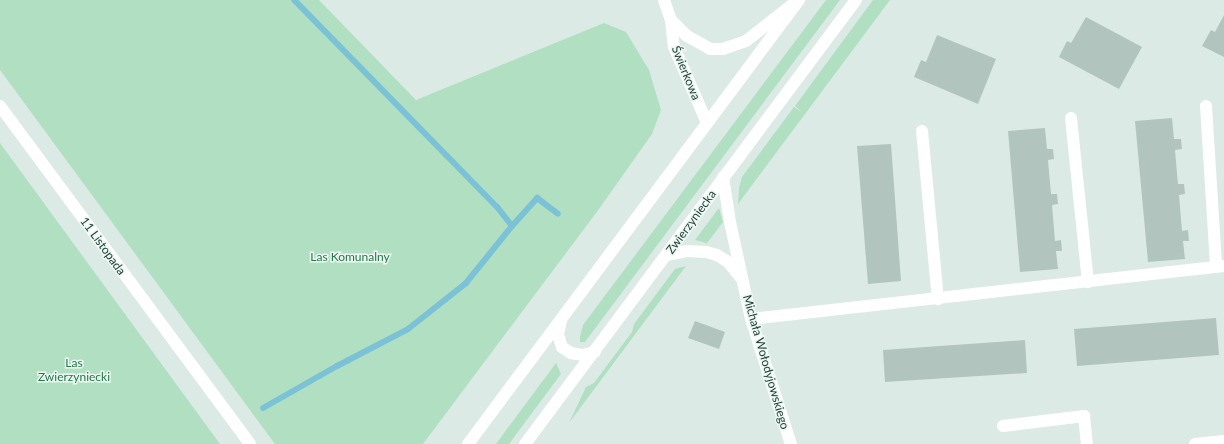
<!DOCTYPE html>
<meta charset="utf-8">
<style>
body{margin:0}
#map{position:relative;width:1224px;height:444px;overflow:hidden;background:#dceae5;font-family:Lato,sans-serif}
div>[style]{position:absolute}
.green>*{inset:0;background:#b1dfc1}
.stream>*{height:6px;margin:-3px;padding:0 3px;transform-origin:3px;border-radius:3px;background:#7cc2d7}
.building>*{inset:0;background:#b1c5be}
.service>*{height:12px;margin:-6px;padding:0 6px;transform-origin:6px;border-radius:6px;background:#fff}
.minor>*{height:12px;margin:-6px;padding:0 6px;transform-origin:6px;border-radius:6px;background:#fff}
.tertiary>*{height:12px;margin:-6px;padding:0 6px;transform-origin:6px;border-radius:6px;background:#fff}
.secondary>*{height:12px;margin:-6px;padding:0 6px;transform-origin:6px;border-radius:6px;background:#fff}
span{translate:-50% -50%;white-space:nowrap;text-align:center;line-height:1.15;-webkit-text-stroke:3px #ecf7f2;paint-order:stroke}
.street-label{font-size:12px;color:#1c3b35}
.park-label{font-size:12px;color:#227649}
</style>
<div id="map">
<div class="green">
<div style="clip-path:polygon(0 0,319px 0,416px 100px,604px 23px,626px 32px,649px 70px,661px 110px,652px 134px,599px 209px,423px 444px,275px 444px,0 70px)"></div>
<div style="clip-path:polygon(826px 0,840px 0,585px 342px,580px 342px,580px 337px,583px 325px)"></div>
<div style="clip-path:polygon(873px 0,890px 0,738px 204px,739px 188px,742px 177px,794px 107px,802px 112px,795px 106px)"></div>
<div style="clip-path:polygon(0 143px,220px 444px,0 444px)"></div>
<div style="clip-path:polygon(719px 208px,723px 222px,707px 243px,695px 240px)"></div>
<div style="clip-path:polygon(686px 266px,569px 423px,586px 387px,594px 383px,632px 332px,634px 324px,675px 269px)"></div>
<div style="clip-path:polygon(556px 363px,561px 374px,509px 444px,496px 444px)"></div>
</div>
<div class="stream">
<div style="left:512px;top:226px;width:38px;rotate:-48deg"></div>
<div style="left:537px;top:198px;width:26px;rotate:37deg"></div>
<div style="left:263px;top:408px;width:85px;rotate:-29.6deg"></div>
<div style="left:337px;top:366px;width:80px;rotate:-27.5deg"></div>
<div style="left:408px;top:329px;width:74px;rotate:-38.4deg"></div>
<div style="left:466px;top:283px;width:73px;rotate:-51.1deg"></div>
<div style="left:512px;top:226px;width:24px;rotate:-128deg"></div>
<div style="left:497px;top:207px;width:290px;rotate:-134.4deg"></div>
</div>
<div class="building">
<div style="clip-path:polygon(1224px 15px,1224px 57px,1202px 46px,1211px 30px,1215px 32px)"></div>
<div style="clip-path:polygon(1086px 17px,1142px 47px,1119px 89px,1059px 57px,1067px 41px,1071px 43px)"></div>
<div style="clip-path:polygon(937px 35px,996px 59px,978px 104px,914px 77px,921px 60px,926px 62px)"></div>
<div style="clip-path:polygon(1172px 118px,1174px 139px,1181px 139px,1182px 149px,1175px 150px,1178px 184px,1184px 184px,1185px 194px,1179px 195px,1182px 231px,1188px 230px,1189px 241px,1183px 241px,1185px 259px,1148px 262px,1135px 121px)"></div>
<div style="clip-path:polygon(1045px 128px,1047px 149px,1053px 149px,1054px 159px,1048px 160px,1051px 194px,1057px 194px,1058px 204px,1052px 205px,1055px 241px,1061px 240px,1062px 251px,1056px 251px,1058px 269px,1020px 272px,1008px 131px)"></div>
<div style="clip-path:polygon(891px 144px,901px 281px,868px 284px,857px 146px)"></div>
<div style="clip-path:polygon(1216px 318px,1219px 355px,1077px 366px,1074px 329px)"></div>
<div style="clip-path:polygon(695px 321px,725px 332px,719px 349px,688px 338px)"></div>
<div style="clip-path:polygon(1025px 340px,1027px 373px,885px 382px,883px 350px)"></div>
</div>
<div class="service">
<div style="left:1003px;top:426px;width:82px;rotate:-7deg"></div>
<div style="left:1084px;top:416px;width:28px;rotate:84deg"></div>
</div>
<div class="minor">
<div style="left:664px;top:0;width:21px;rotate:71deg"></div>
<div style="left:671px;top:20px;width:27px;rotate:84deg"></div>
<div style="left:674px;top:47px;width:83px;rotate:66.5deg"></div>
<div style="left:671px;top:20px;width:23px;rotate:45deg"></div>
<div style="left:687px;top:36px;width:26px;rotate:29deg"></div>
<div style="left:710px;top:49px;width:13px"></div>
<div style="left:723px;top:49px;width:24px;rotate:-19deg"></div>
<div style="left:746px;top:41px;width:60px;rotate:-38.2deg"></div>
<div style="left:1206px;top:106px;width:161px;rotate:86.4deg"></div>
<div style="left:1071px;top:118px;width:165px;rotate:84.1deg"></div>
<div style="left:922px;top:131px;width:169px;rotate:84.6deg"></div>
<div style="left:723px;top:177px;width:46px;rotate:81.2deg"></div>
<div style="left:730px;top:222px;width:99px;rotate:77.8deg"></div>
<div style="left:751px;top:319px;width:131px;rotate:72.3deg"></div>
<div style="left:667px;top:255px;width:20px;rotate:-11deg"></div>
<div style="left:687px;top:251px;width:19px;rotate:3deg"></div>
<div style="left:706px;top:252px;width:11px;rotate:15deg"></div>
<div style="left:717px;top:255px;width:13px;rotate:32deg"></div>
<div style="left:728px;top:262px;width:21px;rotate:51deg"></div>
<div style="left:751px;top:319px;width:476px;rotate:-6.4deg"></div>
<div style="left:1195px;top:444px;width:29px;rotate:-6deg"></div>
</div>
<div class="tertiary">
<div style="left:0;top:106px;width:420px;rotate:53.5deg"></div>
</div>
<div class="secondary">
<div style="left:561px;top:320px;width:14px;rotate:102deg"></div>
<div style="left:558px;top:334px;width:14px;rotate:73deg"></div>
<div style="left:562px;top:347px;width:11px;rotate:34deg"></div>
<div style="left:571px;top:353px;width:11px;rotate:10deg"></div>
<div style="left:582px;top:355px;width:13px;rotate:-13deg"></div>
<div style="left:468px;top:444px;width:554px;rotate:-53.3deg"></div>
<div style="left:525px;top:444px;width:554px;rotate:-53.3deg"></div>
</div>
<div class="street-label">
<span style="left:686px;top:73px;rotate:68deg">Świerkowa</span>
<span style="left:691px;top:222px;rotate:-54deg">Zwierzyniecka</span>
<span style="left:103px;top:246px;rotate:54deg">11 Listopada</span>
<span style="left:766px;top:362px;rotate:74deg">Michała Wołodyjowskiego</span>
</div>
<div class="park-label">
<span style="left:350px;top:257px">Las Komunalny</span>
<span style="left:74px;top:370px">Las<br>Zwierzyniecki</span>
</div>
</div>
